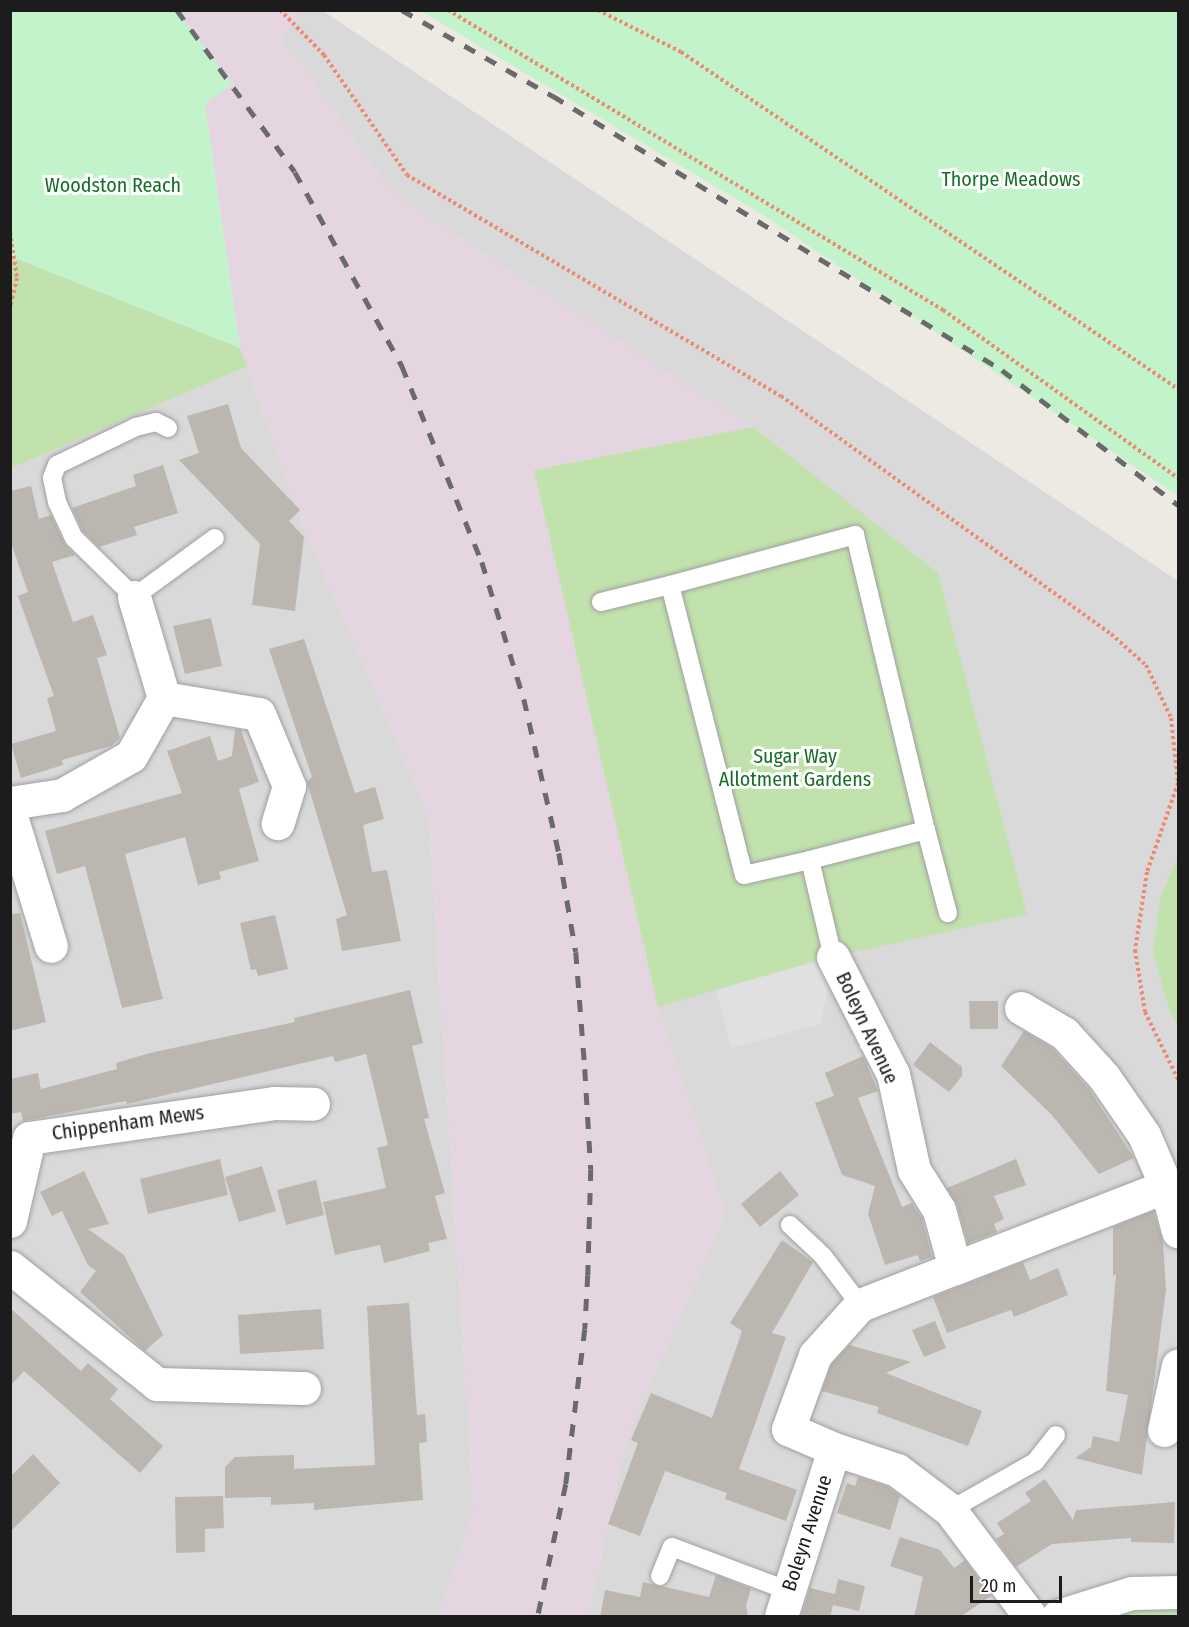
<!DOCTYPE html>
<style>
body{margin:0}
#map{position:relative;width:1189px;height:1627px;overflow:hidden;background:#eceae3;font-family:"Fira Sans Condensed",sans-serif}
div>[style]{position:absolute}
.residential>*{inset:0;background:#dad9d9}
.industrial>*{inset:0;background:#e5d5e0}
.grass>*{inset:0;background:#c2e2ad}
.park>*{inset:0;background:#c3f3cb}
.parking>*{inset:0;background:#e0e0e0}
.building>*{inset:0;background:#bcb6b0}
.path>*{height:4px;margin-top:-2px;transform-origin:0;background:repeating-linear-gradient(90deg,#ec8b74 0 3px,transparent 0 6px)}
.roads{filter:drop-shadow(0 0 2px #a0a0a0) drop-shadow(0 0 2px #a0a0a0)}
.lane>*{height:18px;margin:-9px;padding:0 9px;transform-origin:9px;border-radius:9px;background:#fff}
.street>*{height:33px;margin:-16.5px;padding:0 16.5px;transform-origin:16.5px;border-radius:16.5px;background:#fff}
.rail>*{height:4.5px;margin-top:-2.25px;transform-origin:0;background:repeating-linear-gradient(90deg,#6a6a6a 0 12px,transparent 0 24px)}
span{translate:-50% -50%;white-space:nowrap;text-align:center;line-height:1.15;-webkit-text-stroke:6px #fff;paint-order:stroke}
.park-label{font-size:20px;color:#156f25}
.street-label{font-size:20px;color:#1c1c1c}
.frame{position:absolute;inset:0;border:12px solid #1c1c1c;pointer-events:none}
.scale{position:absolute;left:970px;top:1576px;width:92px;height:27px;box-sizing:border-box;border:3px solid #1c1c1c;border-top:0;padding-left:8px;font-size:18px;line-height:21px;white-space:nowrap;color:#1c1c1c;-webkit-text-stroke:4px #fff;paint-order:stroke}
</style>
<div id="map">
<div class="residential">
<div style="clip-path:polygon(300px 11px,323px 11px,1178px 581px,1178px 1616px,588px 1616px,627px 1436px,725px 1215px,658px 1007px,534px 470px,752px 427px,394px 195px,303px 67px,280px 42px)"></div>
<div style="clip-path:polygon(10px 256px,240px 348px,303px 525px,429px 816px,474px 1509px,438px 1616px,11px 1616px)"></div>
</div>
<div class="industrial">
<div style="clip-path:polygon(137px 11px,300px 11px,280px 42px,303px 67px,394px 195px,753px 427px,534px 470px,658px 1007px,725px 1215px,627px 1436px,588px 1616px,438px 1616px,474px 1509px,429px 816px,303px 525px,240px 348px,205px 104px)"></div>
</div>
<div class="grass">
<div style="clip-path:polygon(10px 256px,240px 348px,247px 366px,11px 468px)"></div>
<div style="clip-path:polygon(753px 427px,938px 573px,1027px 914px,818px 960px,658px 1007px,534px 470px)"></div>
<div style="clip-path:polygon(1178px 856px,1178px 1026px,1169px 1009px,1153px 952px,1160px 898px)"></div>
<div style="clip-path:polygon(1178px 1608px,1178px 1616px,1094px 1616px,1117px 1609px)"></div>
</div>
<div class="park">
<div style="clip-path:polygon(10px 11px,177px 11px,233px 84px,205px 104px,240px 348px,11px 256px)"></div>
<div style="clip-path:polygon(421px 11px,1178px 11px,1178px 496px,766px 217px)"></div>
</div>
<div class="parking">
<div style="clip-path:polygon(833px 957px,821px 1024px,731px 1048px,716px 990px)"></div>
</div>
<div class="building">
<div style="clip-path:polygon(228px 404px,241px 448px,300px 510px,289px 521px,304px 537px,295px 611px,252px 605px,260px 544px,179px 460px,199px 453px,187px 416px)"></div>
<div style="clip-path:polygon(163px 465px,178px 513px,134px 527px,137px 535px,99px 547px,83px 531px,72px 508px,136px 486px,133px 475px)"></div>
<div style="clip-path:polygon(31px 486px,39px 519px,51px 515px,64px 543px,75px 555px,52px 562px,73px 622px,93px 615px,107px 655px,97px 658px,120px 738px,111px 746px,62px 760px,63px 765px,21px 778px,11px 744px,56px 731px,47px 698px,54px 696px,18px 596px,28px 592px,10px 540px,10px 491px)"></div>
<div style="clip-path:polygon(211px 618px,222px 666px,185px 674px,173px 626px)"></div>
<div style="clip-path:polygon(304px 639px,355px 793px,375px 787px,384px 819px,363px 825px,372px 872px,387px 870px,401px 941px,342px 951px,336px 919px,347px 915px,307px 782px,312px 777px,269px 649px)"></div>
<div style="clip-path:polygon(235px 729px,241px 730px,259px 782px,239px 789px,259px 861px,219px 872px,221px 879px,198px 885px,185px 837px,125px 854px,163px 999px,122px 1008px,85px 866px,57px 874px,45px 831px,182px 793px,167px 751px,210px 736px,218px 761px,232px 756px)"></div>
<div style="clip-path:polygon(20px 913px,46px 1022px,10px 1031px,10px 914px)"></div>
<div style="clip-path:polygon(275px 915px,288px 969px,258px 976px,256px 969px,251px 970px,240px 923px)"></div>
<div style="clip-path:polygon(410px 990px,423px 1043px,412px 1046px,429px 1118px,424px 1119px,445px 1193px,435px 1196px,447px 1239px,428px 1243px,430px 1251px,384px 1263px,380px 1245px,335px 1255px,323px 1202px,386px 1188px,377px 1148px,388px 1145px,366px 1054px,335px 1062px,333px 1056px,127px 1104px,126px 1101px,23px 1121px,21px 1112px,10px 1114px,10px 1079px,38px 1073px,41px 1089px,117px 1069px,116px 1063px,150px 1053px,295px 1022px,294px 1018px)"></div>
<div style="clip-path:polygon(969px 1001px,998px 1001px,998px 1029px,970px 1029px)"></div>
<div style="clip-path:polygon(1024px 1031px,1052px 1048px,1089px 1089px,1134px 1158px,1099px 1174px,1052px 1115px,1001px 1066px)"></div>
<div style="clip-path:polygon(930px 1042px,962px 1067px,962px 1076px,949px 1092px,913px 1065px)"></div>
<div style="clip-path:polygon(863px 1056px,878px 1091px,858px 1098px,902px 1207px,912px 1203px,922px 1218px,932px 1257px,920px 1261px,918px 1255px,885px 1265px,868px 1214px,875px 1186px,842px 1175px,815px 1103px,834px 1096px,825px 1073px)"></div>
<div style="clip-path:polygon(220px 1159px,228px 1195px,148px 1214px,140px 1179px)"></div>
<div style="clip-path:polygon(1016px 1159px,1026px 1185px,994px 1196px,1004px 1219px,994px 1224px,997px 1232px,968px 1243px,957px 1205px,947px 1188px)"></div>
<div style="clip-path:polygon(262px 1166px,276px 1211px,239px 1222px,225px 1177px)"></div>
<div style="clip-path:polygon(84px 1171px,109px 1224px,88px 1229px,124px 1255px,163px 1335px,145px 1351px,80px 1292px,96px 1271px,88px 1265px,62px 1211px,52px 1216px,40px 1192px)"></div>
<div style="clip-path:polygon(780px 1171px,799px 1195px,760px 1227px,741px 1204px)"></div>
<div style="clip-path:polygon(316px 1180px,324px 1215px,286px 1225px,277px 1190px)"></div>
<div style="clip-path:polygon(1153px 1211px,1163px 1242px,1166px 1290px,1142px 1475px,1075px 1458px,1091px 1447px,1093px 1436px,1119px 1442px,1128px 1395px,1106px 1391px,1116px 1274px,1113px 1276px,1113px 1227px)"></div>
<div style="clip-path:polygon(782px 1240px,813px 1262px,772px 1333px,786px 1337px,739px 1469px,797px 1490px,786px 1521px,725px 1499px,727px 1493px,665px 1471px,640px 1536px,608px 1524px,638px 1443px,631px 1440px,651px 1393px,712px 1418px,742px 1331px,730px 1323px)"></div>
<div style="clip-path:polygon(1023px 1262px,1030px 1280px,1058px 1268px,1068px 1295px,1014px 1317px,1011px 1310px,947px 1333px,933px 1297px)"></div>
<div style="clip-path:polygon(409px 1303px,417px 1415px,425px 1414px,427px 1442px,419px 1443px,423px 1500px,314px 1510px,314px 1503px,271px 1505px,271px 1497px,225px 1498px,225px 1467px,235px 1457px,294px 1455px,294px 1469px,375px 1465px,367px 1306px)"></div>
<div style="clip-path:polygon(10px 1308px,81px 1371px,88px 1363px,118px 1389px,110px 1399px,163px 1446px,140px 1473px,24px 1371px,10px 1386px)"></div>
<div style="clip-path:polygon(321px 1309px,324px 1349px,240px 1354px,238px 1315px)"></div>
<div style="clip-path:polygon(935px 1321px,946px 1348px,924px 1357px,912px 1330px)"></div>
<div style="clip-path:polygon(849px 1345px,911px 1362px,886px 1373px,982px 1411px,968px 1446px,877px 1413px,879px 1407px,822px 1391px,831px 1365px)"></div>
<div style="clip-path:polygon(33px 1454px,60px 1483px,10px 1532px,10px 1477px)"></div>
<div style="clip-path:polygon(858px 1477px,888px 1487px,900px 1496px,890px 1530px,837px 1513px,847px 1483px,855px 1486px)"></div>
<div style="clip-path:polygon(1045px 1479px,1073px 1520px,1076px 1510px,1175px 1502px,1174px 1543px,1131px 1542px,1131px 1538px,1052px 1544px,1016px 1567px,996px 1539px,1004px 1534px,997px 1523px,1031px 1501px,1025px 1493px)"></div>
<div style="clip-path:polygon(223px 1496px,224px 1528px,205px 1529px,205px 1552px,176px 1553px,175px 1497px)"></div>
<div style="clip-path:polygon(900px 1537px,940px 1550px,954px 1568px,965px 1560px,991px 1596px,960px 1617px,914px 1617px,923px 1577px,890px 1566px)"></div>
<div style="clip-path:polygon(716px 1575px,751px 1589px,746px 1605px,748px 1617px,600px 1617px,605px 1590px,640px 1597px,643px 1582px,709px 1597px)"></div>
<div style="clip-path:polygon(838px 1579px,865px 1586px,859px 1611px,833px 1605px,830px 1617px,801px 1617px,810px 1588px,835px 1594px)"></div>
</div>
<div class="path">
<div style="left:280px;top:10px;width:63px;rotate:45.6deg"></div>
<div style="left:324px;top:55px;width:146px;rotate:55.3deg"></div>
<div style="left:407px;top:175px;width:434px;rotate:30.6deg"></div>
<div style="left:781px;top:396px;width:407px;rotate:35.8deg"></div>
<div style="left:1111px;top:634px;width:47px;rotate:41.5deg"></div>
<div style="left:1146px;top:665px;width:59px;rotate:64.7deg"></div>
<div style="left:1171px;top:718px;width:65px;rotate:83.9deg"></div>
<div style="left:1178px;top:783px;width:94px;rotate:109.2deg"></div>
<div style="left:1147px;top:872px;width:79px;rotate:98.7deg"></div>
<div style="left:1135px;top:950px;width:63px;rotate:80.8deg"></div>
<div style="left:1145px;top:1012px;width:75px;rotate:63.8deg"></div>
<div style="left:448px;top:10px;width:579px;rotate:31.22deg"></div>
<div style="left:943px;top:310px;width:289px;rotate:35.6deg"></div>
<div style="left:598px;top:10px;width:93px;rotate:26.8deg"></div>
<div style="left:681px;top:52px;width:600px;rotate:34.14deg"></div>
<div style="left:10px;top:232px;width:47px;rotate:81.3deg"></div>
<div style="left:17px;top:278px;width:32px;rotate:103deg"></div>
</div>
<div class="roads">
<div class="lane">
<div style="left:168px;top:428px;width:13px;rotate:-153deg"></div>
<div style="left:156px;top:422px;width:21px;rotate:166deg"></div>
<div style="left:136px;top:427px;width:88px;rotate:154.3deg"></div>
<div style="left:57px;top:465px;width:14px;rotate:111deg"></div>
<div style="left:52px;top:478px;width:25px;rotate:78deg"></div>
<div style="left:57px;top:502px;width:40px;rotate:65deg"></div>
<div style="left:74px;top:538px;width:84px;rotate:44.5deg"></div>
<div style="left:134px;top:597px;width:100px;rotate:-36.1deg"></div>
<div style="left:670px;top:585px;width:192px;rotate:-15.1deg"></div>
<div style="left:855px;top:535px;width:303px;rotate:76.5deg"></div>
<div style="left:926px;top:830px;width:120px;rotate:165.5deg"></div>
<div style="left:601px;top:602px;width:71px;rotate:-13.8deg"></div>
<div style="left:670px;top:585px;width:299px;rotate:75.7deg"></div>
<div style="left:744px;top:875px;width:68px;rotate:-12.8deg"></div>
<div style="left:810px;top:860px;width:100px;rotate:76.7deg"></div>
<div style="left:926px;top:830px;width:86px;rotate:75.2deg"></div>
<div style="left:790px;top:1225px;width:45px;rotate:43.2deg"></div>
<div style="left:823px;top:1256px;width:61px;rotate:52.9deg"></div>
<div style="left:950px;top:1510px;width:98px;rotate:-29.5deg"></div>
<div style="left:1035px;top:1462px;width:34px;rotate:-52deg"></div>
<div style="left:660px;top:1576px;width:31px;rotate:-68deg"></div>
<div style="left:672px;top:1547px;width:125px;rotate:20.6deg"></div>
</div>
<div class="street">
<div style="left:134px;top:597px;width:105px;rotate:73.5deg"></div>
<div style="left:164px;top:698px;width:96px;rotate:9.6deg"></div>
<div style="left:259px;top:714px;width:78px;rotate:67.4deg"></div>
<div style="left:289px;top:786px;width:39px;rotate:107deg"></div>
<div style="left:10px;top:803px;width:53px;rotate:-8.7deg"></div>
<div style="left:62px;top:795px;width:79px;rotate:-29.5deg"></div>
<div style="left:131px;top:756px;width:67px;rotate:-60.4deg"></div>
<div style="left:10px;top:813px;width:139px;rotate:72.9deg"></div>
<div style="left:833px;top:957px;width:131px;rotate:62.9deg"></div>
<div style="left:893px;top:1074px;width:98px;rotate:77.7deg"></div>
<div style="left:914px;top:1170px;width:47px;rotate:58deg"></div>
<div style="left:939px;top:1210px;width:60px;rotate:74.6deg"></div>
<div style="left:955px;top:1268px;width:102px;rotate:158.7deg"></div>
<div style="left:860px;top:1305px;width:67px;rotate:132deg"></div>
<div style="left:815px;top:1355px;width:79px;rotate:110deg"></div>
<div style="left:788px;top:1429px;width:50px;rotate:23.5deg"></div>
<div style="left:1021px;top:1008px;width:50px;rotate:30.2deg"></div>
<div style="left:1064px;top:1033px;width:59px;rotate:47.7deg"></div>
<div style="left:1104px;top:1077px;width:70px;rotate:55.4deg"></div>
<div style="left:1144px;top:1135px;width:56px;rotate:66.7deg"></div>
<div style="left:10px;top:1221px;width:85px;rotate:-77.1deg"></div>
<div style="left:29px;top:1138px;width:247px;rotate:-8.1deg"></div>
<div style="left:274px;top:1103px;width:39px;rotate:1deg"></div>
<div style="left:10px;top:1267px;width:188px;rotate:38.5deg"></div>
<div style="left:157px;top:1384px;width:147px;rotate:1.6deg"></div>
<div style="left:955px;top:1268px;width:226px;rotate:-21.2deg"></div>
<div style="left:1166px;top:1186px;width:47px;rotate:75.1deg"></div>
<div style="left:1164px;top:1430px;width:66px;rotate:-77.8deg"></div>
<div style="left:781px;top:1616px;width:175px;rotate:-72.4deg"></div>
<div style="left:834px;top:1449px;width:66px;rotate:18.4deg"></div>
<div style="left:897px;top:1470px;width:66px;rotate:37deg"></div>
<div style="left:950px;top:1510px;width:133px;rotate:53deg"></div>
<div style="left:1058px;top:1616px;width:77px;rotate:-17.3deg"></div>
<div style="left:1132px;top:1593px;width:46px;rotate:-1.2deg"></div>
</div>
</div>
<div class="rail">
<div style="left:177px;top:10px;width:200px;rotate:53.9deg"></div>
<div style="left:295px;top:172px;width:222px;rotate:61.1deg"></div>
<div style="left:402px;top:366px;width:212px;rotate:67.8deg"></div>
<div style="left:482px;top:562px;width:143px;rotate:73deg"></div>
<div style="left:524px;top:699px;width:158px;rotate:77.2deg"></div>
<div style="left:559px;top:853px;width:100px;rotate:80.3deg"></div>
<div style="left:576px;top:952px;width:117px;rotate:85.6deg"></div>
<div style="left:585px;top:1069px;width:100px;rotate:86.6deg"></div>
<div style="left:591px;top:1169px;width:106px;rotate:91.6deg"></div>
<div style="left:588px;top:1275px;width:54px;rotate:93.2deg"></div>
<div style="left:585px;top:1329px;width:156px;rotate:97deg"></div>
<div style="left:566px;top:1484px;width:135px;rotate:102deg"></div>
<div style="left:402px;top:10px;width:174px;rotate:29.7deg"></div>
<div style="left:553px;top:96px;width:526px;rotate:31.39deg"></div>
<div style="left:1002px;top:370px;width:222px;rotate:37.5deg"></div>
</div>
<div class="park-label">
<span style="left:1011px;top:179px">Thorpe Meadows</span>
<span style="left:113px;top:185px">Woodston Reach</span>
<span style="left:795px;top:768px">Sugar Way<br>Allotment Gardens</span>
</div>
<div class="street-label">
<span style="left:867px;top:1028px;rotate:65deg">Boleyn Avenue</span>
<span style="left:128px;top:1123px;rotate:-8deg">Chippenham Mews</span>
<span style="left:807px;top:1533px;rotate:-72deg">Boleyn Avenue</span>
</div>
<div class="frame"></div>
<div class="scale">20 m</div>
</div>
